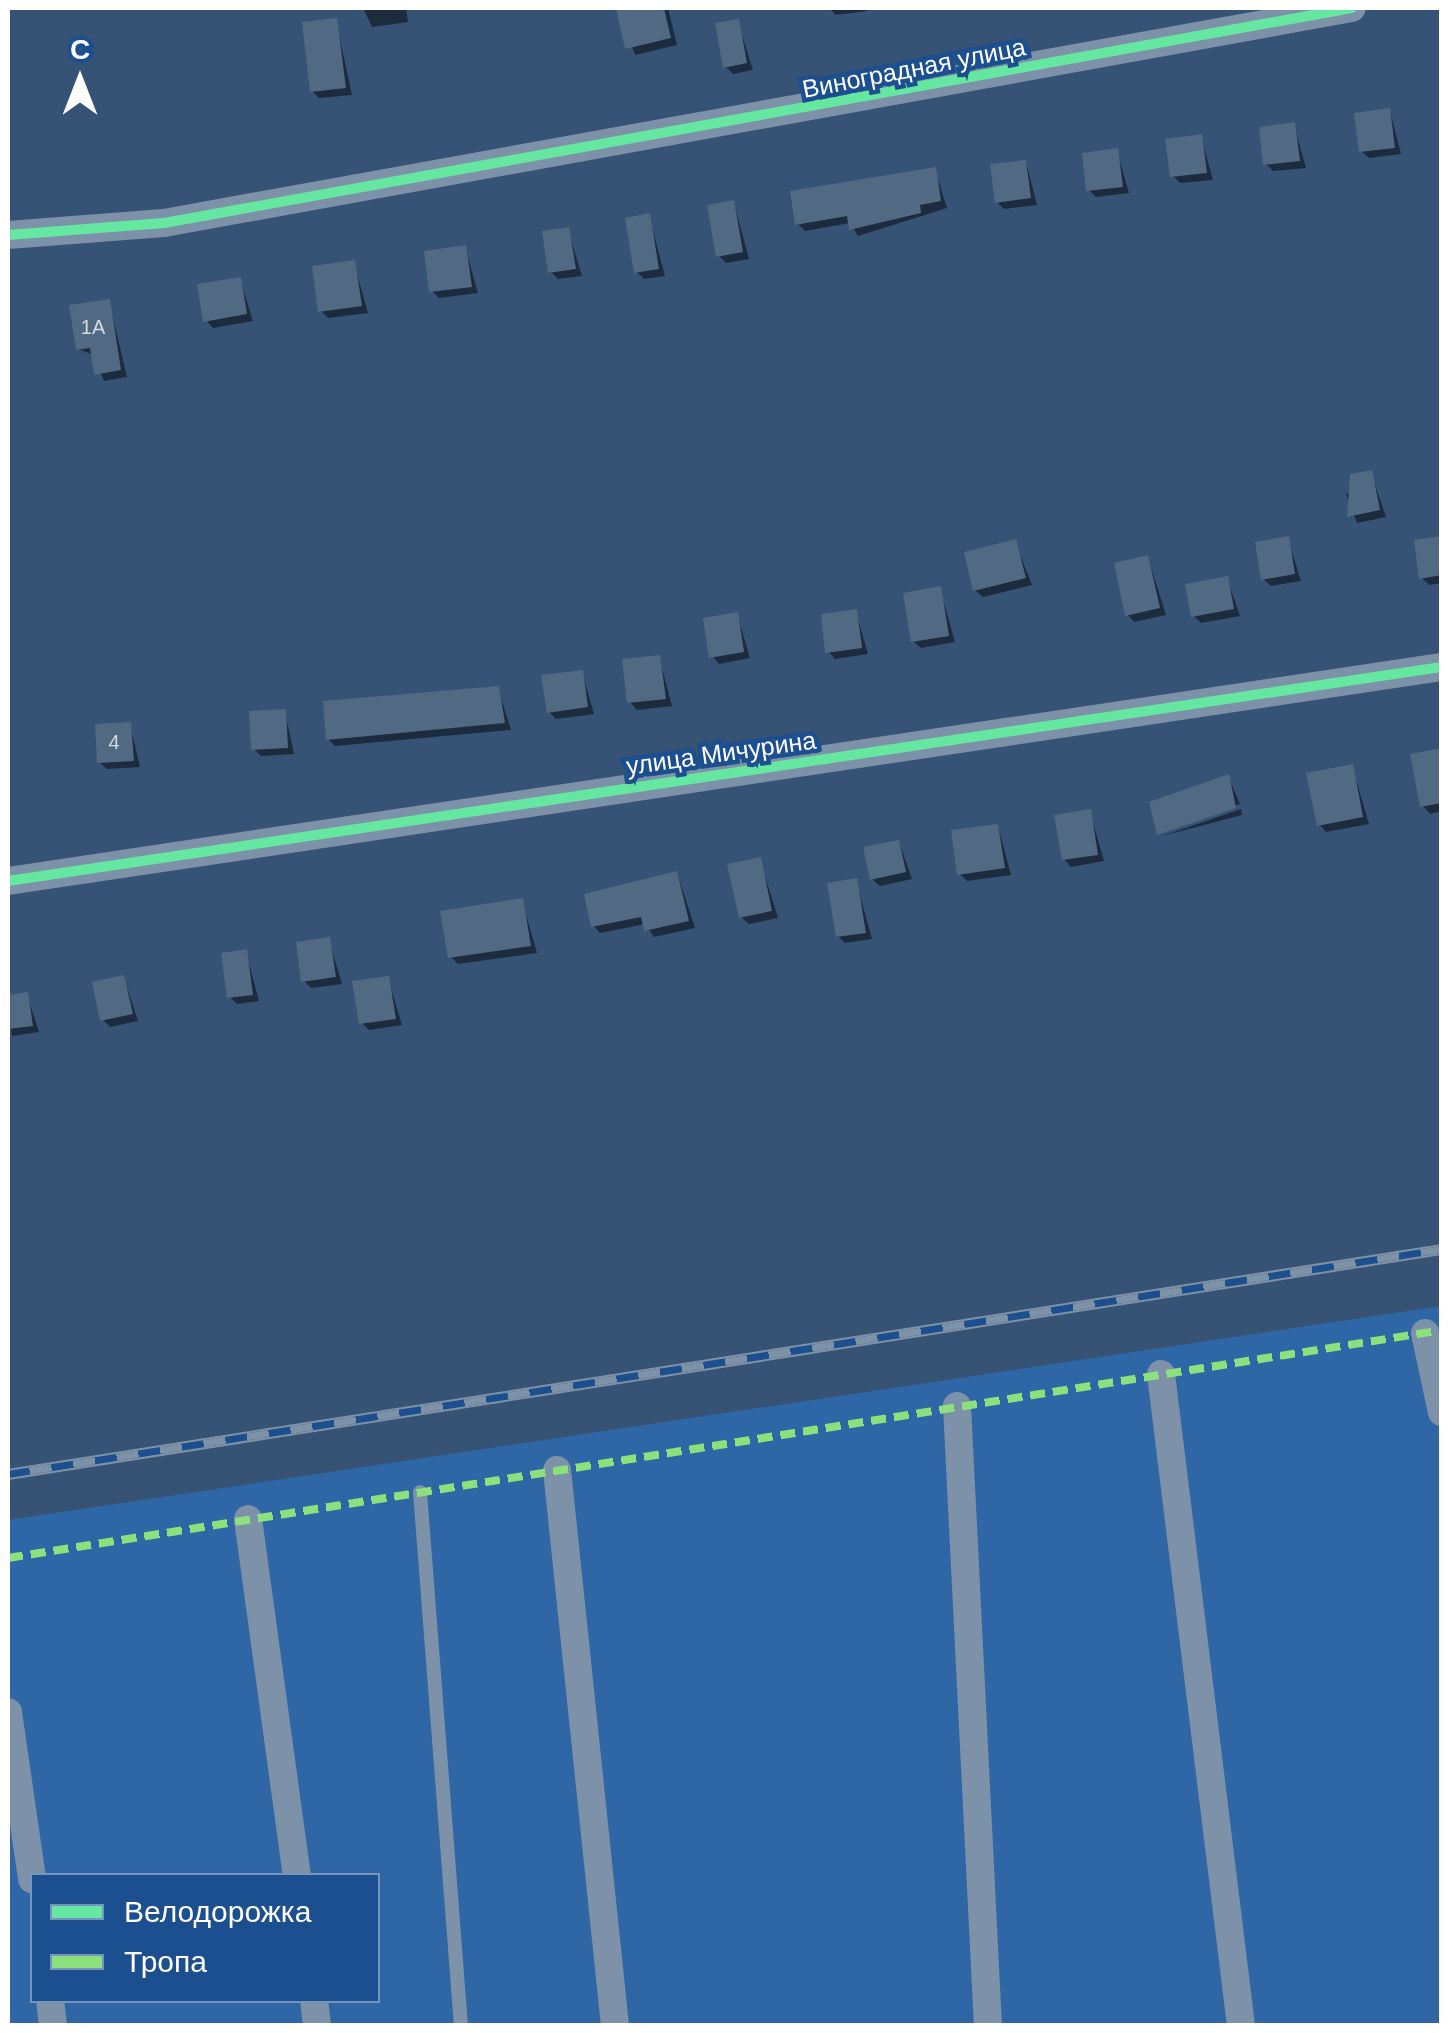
<!DOCTYPE html>
<meta charset="utf-8">
<style>
body{margin:0}
#map{position:relative;width:1449px;height:2033px;overflow:hidden;background:#365274;font-family:Helvetica,sans-serif}
div>[style]{position:absolute}
.green>*{inset:0;background:#2f66a5}
.shadow>*{inset:0;background:#0007}
.building>*{inset:0;background:#526984}
.lane>*{height:14px;margin:-7px;padding:0 7px;transform-origin:7px;border-radius:7px;background:#7d92a8}
.street>*{height:28px;margin:-14px;padding:0 14px;transform-origin:14px;border-radius:14px;background:#7d92a8}
.rail>*{height:11px;margin-top:-5.5px;transform-origin:0;background:repeating-linear-gradient(90deg,#1b4f8f 0 22px,#7e92a7 0 44px);box-sizing:border-box;border-block:2px solid #7e92a7}
.quiet>*{height:8px;margin-top:-4px;transform-origin:0;background:repeating-linear-gradient(90deg,#8de07e 0 15px,transparent 0 23px)}
.cycleway>*{height:10px;margin:-5px;padding:0 5px;transform-origin:5px;border-radius:5px;background:#66e7a1}
span{translate:-50% -50%;white-space:nowrap;text-align:center;line-height:1.15;-webkit-text-stroke:9px #1b4f8f;paint-order:stroke}
.number-label{font-size:20px;color:#d4dae0}
.number-label span{-webkit-text-stroke-width:0}
.street-label{font-size:25px;color:#fff}
.frame{position:absolute;inset:0;border:10px solid #fff;pointer-events:none}
.legend{position:absolute;left:30px;top:1873px;width:350px;height:130px;box-sizing:border-box;background:#1b4f8f;border:2px solid #7695bc;margin:0;padding:12px 18px;list-style:none;font-size:30px;color:#fff}
.legend li{display:flex;align-items:center;gap:20px;height:50px}
.legend b{width:50px;border:2px solid #7695bc}
.north{position:absolute;left:30px;top:30px;width:100px;height:100px;-webkit-text-stroke:8px #1b4f8f;paint-order:stroke;rotate:0deg;font-size:28px;font-weight:700;line-height:40px;text-align:center;color:#fff}
.north::after{content:'';display:block;margin:auto;width:35px;height:45px;background:#fff;clip-path:polygon(50% 0,100% 100%,50% 72%,0 100%)}
</style>
<div id="map">
<div class="green">
<div style="clip-path:polygon(evenodd,1441px 1306px,1441px 2025px,8px 2026px,8px 1520px,1441px 1306px,32px 1876px,378px 1876px,378px 2000px,32px 2000px,32px 1876px)"></div>
</div>
<div class="shadow">
<div style="clip-path:polygon(363px 8px,406px 8px,408px 22px,372px 27px)"></div>
<div style="clip-path:polygon(618px 8px,668px 8px,677px 45px,635px 55px)"></div>
<div style="clip-path:polygon(829px 8px,867px 8px,867px 11px,836px 15px)"></div>
<div style="clip-path:polygon(336px 21px,352px 95px,319px 98px,312px 91px)"></div>
<div style="clip-path:polygon(738px 22px,753px 70px,733px 74px,725px 66px)"></div>
<div style="clip-path:polygon(1390px 111px,1401px 154px,1369px 158px,1361px 151px)"></div>
<div style="clip-path:polygon(1294px 125px,1306px 168px,1273px 171px,1266px 164px)"></div>
<div style="clip-path:polygon(1201px 137px,1213px 180px,1180px 183px,1173px 176px)"></div>
<div style="clip-path:polygon(1117px 151px,1129px 193px,1096px 197px,1089px 190px)"></div>
<div style="clip-path:polygon(1026px 162px,1037px 205px,1004px 209px,997px 202px)"></div>
<div style="clip-path:polygon(935px 170px,947px 208px,858px 236px,850px 223px,805px 231px,798px 224px)"></div>
<div style="clip-path:polygon(734px 203px,749px 259px,726px 263px,718px 255px)"></div>
<div style="clip-path:polygon(649px 216px,665px 276px,644px 279px,637px 272px)"></div>
<div style="clip-path:polygon(568px 230px,582px 276px,558px 279px,551px 272px)"></div>
<div style="clip-path:polygon(465px 247px,478px 293px,439px 298px,432px 291px)"></div>
<div style="clip-path:polygon(354px 263px,368px 313px,328px 318px,321px 311px)"></div>
<div style="clip-path:polygon(240px 279px,253px 321px,213px 328px,206px 320px)"></div>
<div style="clip-path:polygon(109px 301px,127px 377px,104px 381px,94px 355px,78px 349px)"></div>
<div style="clip-path:polygon(1371px 473px,1386px 517px,1357px 523px,1346px 495px)"></div>
<div style="clip-path:polygon(1442px 538px,1442px 583px,1429px 585px,1422px 578px)"></div>
<div style="clip-path:polygon(1288px 539px,1301px 581px,1271px 586px,1263px 579px)"></div>
<div style="clip-path:polygon(1015px 542px,1032px 585px,983px 597px,975px 590px)"></div>
<div style="clip-path:polygon(1148px 558px,1166px 615px,1134px 622px,1127px 614px)"></div>
<div style="clip-path:polygon(1227px 578px,1240px 616px,1201px 623px,1194px 616px)"></div>
<div style="clip-path:polygon(940px 589px,955px 642px,921px 648px,913px 641px)"></div>
<div style="clip-path:polygon(856px 612px,868px 654px,835px 659px,828px 651px)"></div>
<div style="clip-path:polygon(737px 614px,750px 658px,719px 664px,712px 656px)"></div>
<div style="clip-path:polygon(659px 657px,672px 706px,637px 710px,630px 702px)"></div>
<div style="clip-path:polygon(582px 672px,594px 714px,556px 719px,549px 712px)"></div>
<div style="clip-path:polygon(498px 688px,511px 730px,335px 746px,328px 739px)"></div>
<div style="clip-path:polygon(285px 712px,294px 754px,261px 756px,254px 749px)"></div>
<div style="clip-path:polygon(130px 724px,140px 767px,107px 769px,99px 762px)"></div>
<div style="clip-path:polygon(1442px 751px,1442px 811px,1430px 814px,1423px 806px)"></div>
<div style="clip-path:polygon(1352px 766px,1369px 824px,1326px 832px,1319px 824px)"></div>
<div style="clip-path:polygon(1228px 776px,1240px 804px,1159px 834px,1152px 803px)"></div>
<div style="clip-path:polygon(1241px 809px,1242px 815px,1162px 836px)"></div>
<div style="clip-path:polygon(1090px 812px,1104px 861px,1071px 867px,1064px 859px)"></div>
<div style="clip-path:polygon(998px 826px,1011px 875px,967px 881px,960px 874px)"></div>
<div style="clip-path:polygon(899px 842px,912px 879px,880px 886px,872px 879px)"></div>
<div style="clip-path:polygon(760px 860px,778px 918px,749px 924px,741px 917px)"></div>
<div style="clip-path:polygon(677px 873px,695px 928px,654px 937px,645px 924px,600px 933px,593px 925px)"></div>
<div style="clip-path:polygon(856px 881px,872px 939px,845px 943px,838px 936px)"></div>
<div style="clip-path:polygon(522px 901px,537px 953px,458px 964px,451px 957px)"></div>
<div style="clip-path:polygon(329px 940px,342px 984px,311px 988px,304px 981px)"></div>
<div style="clip-path:polygon(246px 952px,259px 1001px,237px 1004px,230px 997px)"></div>
<div style="clip-path:polygon(124px 978px,138px 1021px,110px 1027px,103px 1020px)"></div>
<div style="clip-path:polygon(388px 978px,402px 1025px,369px 1030px,362px 1023px)"></div>
<div style="clip-path:polygon(27px 995px,39px 1032px,12px 1036px,8px 998px)"></div>
</div>
<div class="building">
<div style="clip-path:polygon(616px 8px,664px 8px,671px 38px,625px 49px)"></div>
<div style="clip-path:polygon(337px 18px,346px 88px,310px 92px,302px 22px)"></div>
<div style="clip-path:polygon(739px 19px,747px 63px,723px 68px,715px 23px)"></div>
<div style="clip-path:polygon(1390px 108px,1395px 148px,1359px 152px,1354px 113px)"></div>
<div style="clip-path:polygon(1295px 122px,1300px 161px,1263px 165px,1259px 127px)"></div>
<div style="clip-path:polygon(1202px 134px,1207px 173px,1170px 177px,1165px 139px)"></div>
<div style="clip-path:polygon(1118px 148px,1123px 187px,1086px 191px,1082px 153px)"></div>
<div style="clip-path:polygon(1026px 160px,1031px 198px,995px 203px,990px 164px)"></div>
<div style="clip-path:polygon(936px 167px,941px 201px,920px 205px,921px 213px,849px 230px,847px 216px,795px 225px,790px 191px)"></div>
<div style="clip-path:polygon(734px 200px,743px 252px,716px 257px,707px 205px)"></div>
<div style="clip-path:polygon(650px 213px,659px 269px,634px 273px,625px 218px)"></div>
<div style="clip-path:polygon(569px 227px,576px 269px,548px 273px,542px 231px)"></div>
<div style="clip-path:polygon(466px 245px,472px 287px,429px 292px,424px 251px)"></div>
<div style="clip-path:polygon(355px 260px,362px 306px,318px 312px,312px 266px)"></div>
<div style="clip-path:polygon(241px 277px,247px 314px,203px 322px,197px 284px)"></div>
<div style="clip-path:polygon(110px 299px,121px 370px,94px 375px,90px 348px,76px 350px,69px 305px)"></div>
<div style="clip-path:polygon(1372px 470px,1380px 510px,1347px 517px,1350px 474px)"></div>
<div style="clip-path:polygon(1289px 536px,1295px 574px,1261px 580px,1255px 542px)"></div>
<div style="clip-path:polygon(1442px 536px,1442px 575px,1419px 579px,1414px 540px)"></div>
<div style="clip-path:polygon(1016px 539px,1026px 578px,973px 591px,964px 552px)"></div>
<div style="clip-path:polygon(1148px 555px,1160px 608px,1125px 616px,1114px 563px)"></div>
<div style="clip-path:polygon(1228px 576px,1234px 609px,1191px 617px,1185px 584px)"></div>
<div style="clip-path:polygon(941px 586px,949px 636px,911px 642px,903px 593px)"></div>
<div style="clip-path:polygon(857px 609px,862px 648px,825px 653px,821px 614px)"></div>
<div style="clip-path:polygon(738px 612px,744px 652px,709px 658px,703px 618px)"></div>
<div style="clip-path:polygon(660px 655px,666px 699px,627px 703px,622px 659px)"></div>
<div style="clip-path:polygon(583px 670px,588px 707px,547px 713px,541px 675px)"></div>
<div style="clip-path:polygon(499px 686px,505px 723px,326px 740px,323px 701px)"></div>
<div style="clip-path:polygon(286px 709px,288px 748px,251px 750px,249px 711px)"></div>
<div style="clip-path:polygon(131px 722px,134px 761px,97px 763px,95px 724px)"></div>
<div style="clip-path:polygon(1442px 748px,1442px 803px,1420px 807px,1410px 754px)"></div>
<div style="clip-path:polygon(1353px 764px,1363px 817px,1317px 826px,1306px 773px)"></div>
<div style="clip-path:polygon(1229px 774px,1236px 808px,1157px 835px,1149px 802px)"></div>
<div style="clip-path:polygon(1091px 809px,1098px 855px,1062px 860px,1054px 815px)"></div>
<div style="clip-path:polygon(998px 824px,1005px 868px,957px 875px,951px 830px)"></div>
<div style="clip-path:polygon(899px 840px,906px 872px,870px 880px,863px 847px)"></div>
<div style="clip-path:polygon(761px 857px,772px 911px,739px 918px,727px 864px)"></div>
<div style="clip-path:polygon(677px 871px,689px 921px,644px 931px,641px 917px,591px 927px,584px 894px)"></div>
<div style="clip-path:polygon(857px 878px,866px 933px,836px 937px,827px 883px)"></div>
<div style="clip-path:polygon(523px 898px,531px 946px,448px 958px,440px 911px)"></div>
<div style="clip-path:polygon(330px 937px,336px 977px,301px 982px,296px 942px)"></div>
<div style="clip-path:polygon(247px 949px,253px 995px,227px 998px,221px 953px)"></div>
<div style="clip-path:polygon(124px 975px,133px 1014px,100px 1021px,92px 982px)"></div>
<div style="clip-path:polygon(389px 976px,396px 1019px,359px 1024px,352px 981px)"></div>
<div style="clip-path:polygon(28px 992px,33px 1026px,8px 1029px,8px 995px)"></div>
</div>
<div class="lane">
<div style="left:420px;top:1492px;width:536px;rotate:85.61deg"></div>
</div>
<div class="street">
<div style="left:8px;top:235px;width:156px;rotate:-4.4deg"></div>
<div style="left:164px;top:223px;width:1207px;rotate:-10.26deg"></div>
<div style="left:8px;top:881px;width:1450px;rotate:-8.49deg"></div>
<div style="left:1425px;top:1333px;width:81px;rotate:77.9deg"></div>
<div style="left:1161px;top:1374px;width:657px;rotate:83deg"></div>
<div style="left:957px;top:1406px;width:621px;rotate:87.14deg"></div>
<div style="left:557px;top:1470px;width:559px;rotate:84.04deg"></div>
<div style="left:248px;top:1519px;width:360px;rotate:82.2deg"></div>
<div style="left:8px;top:1712px;width:169px;rotate:81.8deg"></div>
<div style="left:50px;top:2000px;width:26px;rotate:83deg"></div>
<div style="left:314px;top:2000px;width:26px;rotate:83deg"></div>
</div>
<div class="rail">
<div style="left:8px;top:1474px;width:1452px;rotate:-8.92deg"></div>
</div>
<div class="quiet">
<div style="left:8px;top:1558px;width:1452px;rotate:-9.03deg"></div>
</div>
<div class="cycleway">
<div style="left:8px;top:235px;width:156px;rotate:-4.4deg"></div>
<div style="left:164px;top:223px;width:1207px;rotate:-10.26deg"></div>
<div style="left:8px;top:881px;width:1450px;rotate:-8.49deg"></div>
</div>
<div class="number-label">
<span style="left:93px;top:327px">1А</span>
<span style="left:114px;top:742px">4</span>
</div>
<div class="street-label">
<span style="left:914px;top:68px;rotate:-11deg">Виноградная улица</span>
<span style="left:721px;top:753px;rotate:-8deg">улица Мичурина</span>
</div>
<div class="frame"></div>
<ul class="legend">
<li><b style="height:12px;background:#66e7a1"></b>Велодорожка</li>
<li><b style="height:12px;background:#8de07e"></b>Тропа</li>
</ul>
<div class="north">С</div>
</div>
